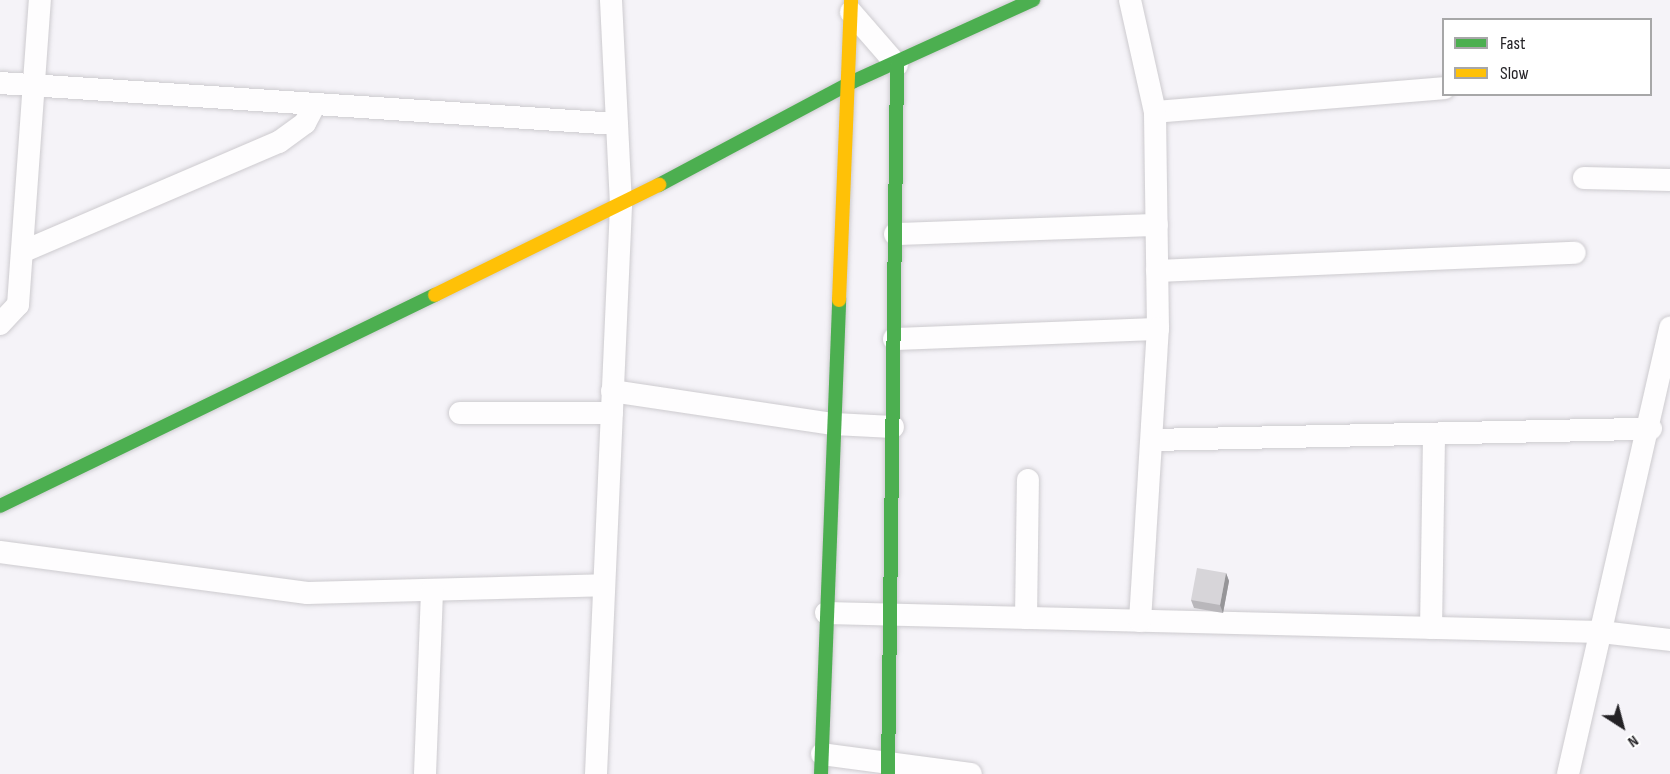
<!DOCTYPE html>
<style>
body{margin:0}
#map{position:relative;width:1670px;height:774px;overflow:hidden;background:#f5f3f8;font-family:"Sofia Sans Condensed",sans-serif}
div>[style]{position:absolute}
.roads{filter:drop-shadow(0 0 2px #cdcbcf) drop-shadow(0 0 2px #cdcbcf)}
.street>*{height:22px;margin:-11px;padding:0 11px;transform-origin:11px;border-radius:11px;background:#fefdfe}
.fast>*{height:14px;margin:-7px;padding:0 7px;transform-origin:7px;border-radius:7px;background:#4caf50}
.slow>*{height:14px;margin:-7px;padding:0 7px;transform-origin:7px;border-radius:7px;background:#ffc107}
.wall>*{inset:0;background:#b9b7bb}
.shaded-wall>*{inset:0;background:#969598}
.building>*{inset:0;background:#d7d5d9}
span{translate:-50% -50%;white-space:nowrap;text-align:center;line-height:1.15;-webkit-text-stroke:6px #fff;paint-order:stroke}
.legend{position:absolute;left:1442px;top:18px;width:210px;height:78px;box-sizing:border-box;background:#fff;border:2px solid #a7a7a8;margin:0;padding:8px 10px;list-style:none;font-size:18px;color:#242226}
.legend li{display:flex;align-items:center;gap:12px;height:30px}
.legend b{width:30px;border:2px solid #a7a7a8}
.north{position:absolute;left:1592px;top:696px;width:60px;height:60px;-webkit-text-stroke:4px #fff;paint-order:stroke;rotate:144deg;font-size:16px;font-weight:700;line-height:24px;text-align:center;color:#242226}
.north::after{content:'';display:block;margin:auto;width:21px;height:27px;background:#242226;clip-path:polygon(50% 0,100% 100%,50% 72%,0 100%)}
</style>
<div id="map">
<div class="roads">
<div class="street">
<div style="left:851px;top:12px;width:70px;rotate:49deg"></div>
<div style="left:0;top:83px;width:618px;rotate:3.8deg"></div>
<div style="left:1155px;top:112px;width:290px;rotate:-4.7deg"></div>
<div style="left:1584px;top:178px;width:86px;rotate:1.3deg"></div>
<div style="left:895px;top:234px;width:262px;rotate:-2deg"></div>
<div style="left:22px;top:252px;width:280px;rotate:-23.2deg"></div>
<div style="left:279px;top:142px;width:32px;rotate:-36deg"></div>
<div style="left:305px;top:123px;width:21px;rotate:-62deg"></div>
<div style="left:1157px;top:271px;width:418px;rotate:-2.5deg"></div>
<div style="left:0;top:324px;width:26px;rotate:-47deg"></div>
<div style="left:18px;top:305px;width:306px;rotate:-85.9deg"></div>
<div style="left:894px;top:339px;width:264px;rotate:-2.2deg"></div>
<div style="left:1158px;top:329px;width:217px;rotate:-90.8deg"></div>
<div style="left:1155px;top:112px;width:115px;rotate:-102.6deg"></div>
<div style="left:612px;top:391px;width:224px;rotate:8.5deg"></div>
<div style="left:834px;top:424px;width:59px;rotate:2.9deg"></div>
<div style="left:460px;top:413px;width:152px"></div>
<div style="left:1152px;top:440px;width:499px;rotate:-1.3deg"></div>
<div style="left:0;top:552px;width:310px;rotate:7.6deg"></div>
<div style="left:307px;top:593px;width:297px;rotate:-1.5deg"></div>
<div style="left:826px;top:613px;width:775px;rotate:1.4deg"></div>
<div style="left:1601px;top:632px;width:69px;rotate:6.6deg"></div>
<div style="left:1026px;top:618px;width:138px;rotate:-89.2deg"></div>
<div style="left:1140px;top:621px;width:293px;rotate:-86.5deg"></div>
<div style="left:1431px;top:628px;width:194px;rotate:-89.1deg"></div>
<div style="left:822px;top:754px;width:150px;rotate:7.6deg"></div>
<div style="left:425px;top:774px;width:184px;rotate:-87.8deg"></div>
<div style="left:596px;top:774px;width:570px;rotate:-87.48deg"></div>
<div style="left:621px;top:205px;width:205px;rotate:-92.8deg"></div>
<div style="left:1568px;top:774px;width:458px;rotate:-77.1deg"></div>
</div>
<div class="fast">
<div style="left:659px;top:185px;width:219px;rotate:-28.1deg"></div>
<div style="left:852px;top:82px;width:199px;rotate:-24.4deg"></div>
<div style="left:0;top:506px;width:483px;rotate:-25.9deg"></div>
<div style="left:821px;top:774px;width:474px;rotate:-87.8deg"></div>
<div style="left:888px;top:774px;width:709px;rotate:-89.27deg"></div>
</div>
<div class="slow">
<div style="left:435px;top:295px;width:250px;rotate:-26.2deg"></div>
<div style="left:839px;top:300px;width:300px;rotate:-87.7deg"></div>
</div>
</div>
<div class="wall">
<div style="clip-path:polygon(1226px 573px,1229px 581px,1223px 613px,1194px 608px,1191px 600px)"></div>
</div>
<div class="shaded-wall">
<div style="clip-path:polygon(1226px 573px,1229px 581px,1223px 613px,1220px 605px)"></div>
</div>
<div class="building">
<div style="clip-path:polygon(1197px 568px,1226px 573px,1220px 605px,1191px 600px)"></div>
</div>
<ul class="legend">
<li><b style="height:8px;background:#4caf50"></b>Fast</li>
<li><b style="height:8px;background:#ffc107"></b>Slow</li>
</ul>
<div class="north">N</div>
</div>
